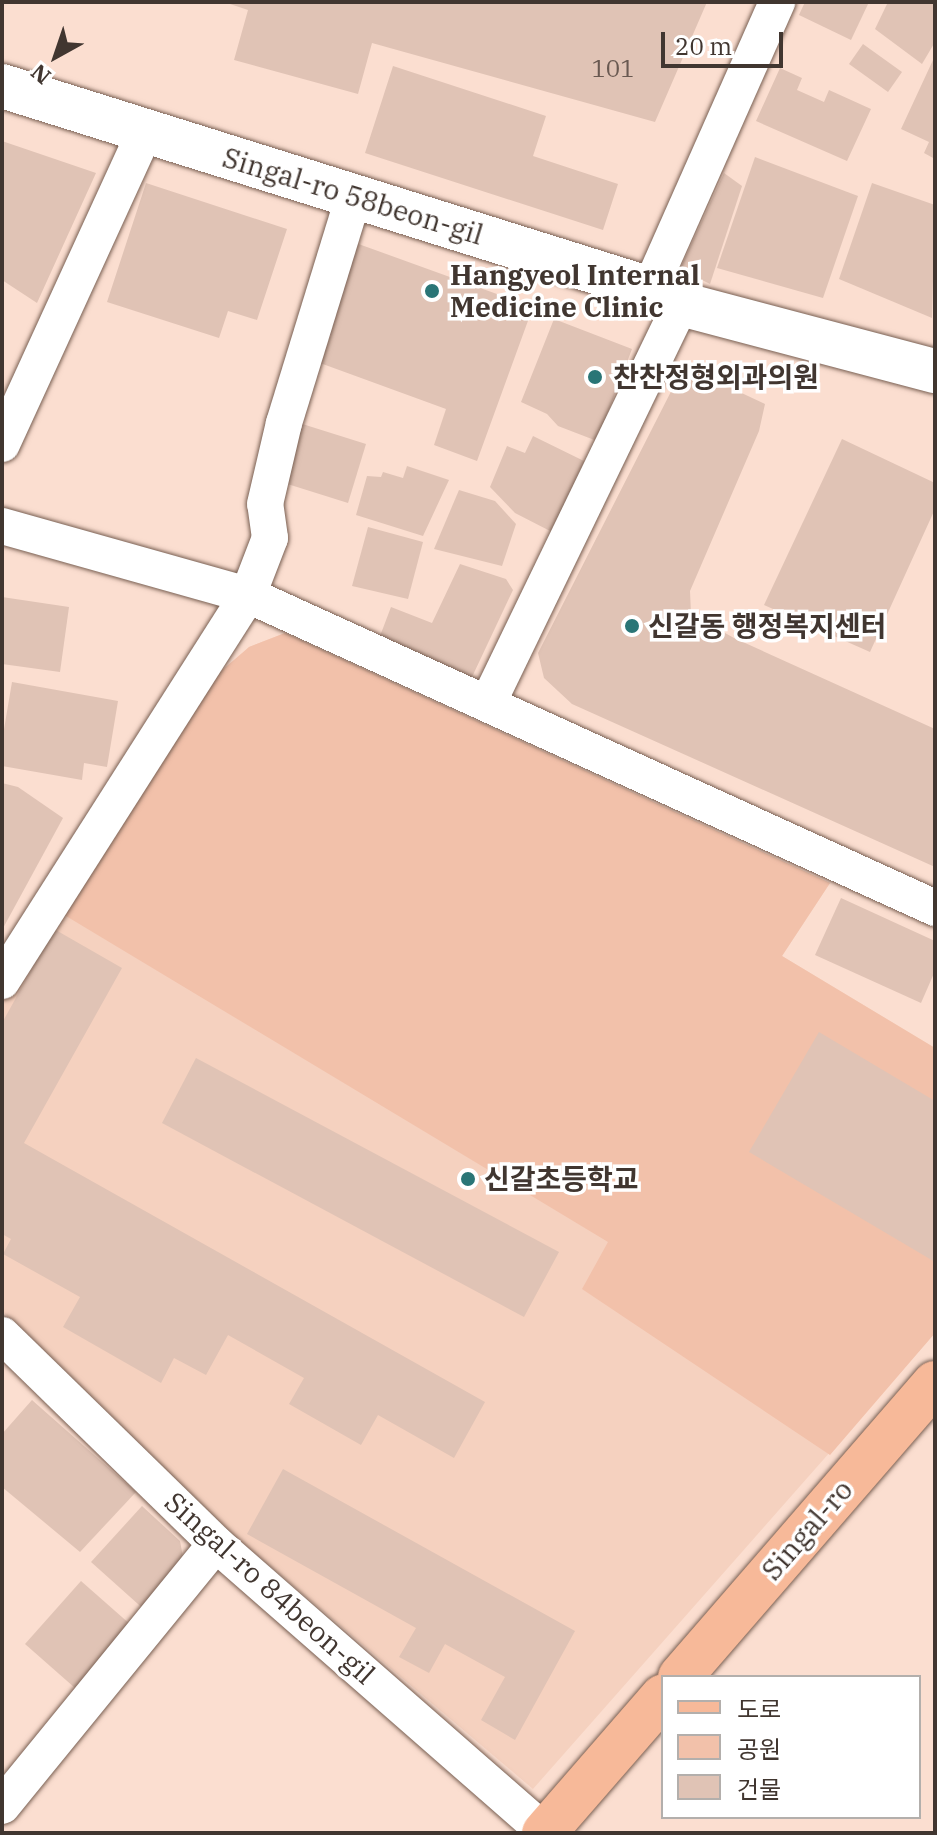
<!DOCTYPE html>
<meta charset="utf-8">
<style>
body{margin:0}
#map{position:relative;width:937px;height:1835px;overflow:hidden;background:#fbded0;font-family:"IBM Plex Serif","Noto Sans KR",serif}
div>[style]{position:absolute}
.built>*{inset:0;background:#f5d1bf}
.green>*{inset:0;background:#f2c1aa}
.building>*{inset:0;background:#e0c3b5}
.roads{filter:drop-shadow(0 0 2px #785f52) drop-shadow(0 0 2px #785f52)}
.street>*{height:36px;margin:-18px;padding:0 18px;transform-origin:18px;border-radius:18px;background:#fff}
.secondary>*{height:44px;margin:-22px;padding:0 22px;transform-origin:22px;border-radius:22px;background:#fff}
.primary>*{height:44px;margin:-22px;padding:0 22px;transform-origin:22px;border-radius:22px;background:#f7b999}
.dots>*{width:22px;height:22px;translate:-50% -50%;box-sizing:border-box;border:4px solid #fff;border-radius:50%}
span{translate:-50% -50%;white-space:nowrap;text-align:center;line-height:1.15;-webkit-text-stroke:7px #fff;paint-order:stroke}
.number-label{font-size:24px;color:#695951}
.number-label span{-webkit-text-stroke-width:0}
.street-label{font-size:28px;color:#413630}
.poi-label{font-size:28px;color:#413630;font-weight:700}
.left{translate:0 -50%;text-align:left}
.frame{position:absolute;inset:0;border:4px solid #413630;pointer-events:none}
.legend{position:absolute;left:661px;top:1675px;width:260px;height:144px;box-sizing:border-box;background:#fff;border:2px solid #b3afac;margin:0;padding:10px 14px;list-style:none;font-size:24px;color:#413630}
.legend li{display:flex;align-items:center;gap:16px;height:40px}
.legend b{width:40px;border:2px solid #b3afac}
.north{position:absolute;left:16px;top:16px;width:80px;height:80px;-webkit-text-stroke:6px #fff;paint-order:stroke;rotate:220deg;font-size:22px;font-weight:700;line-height:32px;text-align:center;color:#413630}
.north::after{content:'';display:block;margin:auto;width:28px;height:36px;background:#413630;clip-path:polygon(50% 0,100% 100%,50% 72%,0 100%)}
.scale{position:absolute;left:661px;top:32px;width:122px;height:36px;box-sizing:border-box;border:4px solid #413630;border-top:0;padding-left:10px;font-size:24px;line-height:28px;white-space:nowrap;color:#413630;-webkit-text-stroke:6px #fff;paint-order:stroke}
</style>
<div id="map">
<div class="built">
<div style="clip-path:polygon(285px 633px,830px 883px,782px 956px,935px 1048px,935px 1333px,533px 1789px,225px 1528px,2px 1311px,2px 1003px,61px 913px,249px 647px)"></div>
</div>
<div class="green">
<div style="clip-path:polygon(285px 633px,830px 883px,782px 956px,935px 1048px,935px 1333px,830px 1455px,582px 1289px,608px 1242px,61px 913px,220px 672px,249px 647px)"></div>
</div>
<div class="building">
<div style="clip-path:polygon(224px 2px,707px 2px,655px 122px,372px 43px,358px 94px,234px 60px,248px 10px)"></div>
<div style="clip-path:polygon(805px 2px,869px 2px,851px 40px,799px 15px)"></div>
<div style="clip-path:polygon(888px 2px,935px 2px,935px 42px,922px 64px,875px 29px)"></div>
<div style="clip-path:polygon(863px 44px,902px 72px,888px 92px,849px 64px)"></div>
<div style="clip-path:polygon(933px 60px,935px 61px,935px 159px,924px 153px,929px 142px,901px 129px)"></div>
<div style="clip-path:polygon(393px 66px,546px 116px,533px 156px,618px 184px,603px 230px,365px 153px)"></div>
<div style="clip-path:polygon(780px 68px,802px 78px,797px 90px,824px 102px,829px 90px,871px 109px,847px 161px,756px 121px)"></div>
<div style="clip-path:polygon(2px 141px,96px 173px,37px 303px,2px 280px)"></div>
<div style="clip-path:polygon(755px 157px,858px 196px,823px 298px,717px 268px)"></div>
<div style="clip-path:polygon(724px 173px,742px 186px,710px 284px,680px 269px)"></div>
<div style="clip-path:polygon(146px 183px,287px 229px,257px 320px,228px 311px,219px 338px,107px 302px)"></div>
<div style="clip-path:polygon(872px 183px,935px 205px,932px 318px,839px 279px)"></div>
<div style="clip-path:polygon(353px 242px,533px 307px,477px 461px,434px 445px,446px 409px,320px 363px,331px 335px,320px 331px)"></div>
<div style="clip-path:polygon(554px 319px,632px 349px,597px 441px,558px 426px,547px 414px,521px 402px)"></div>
<div style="clip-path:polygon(684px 366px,765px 404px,759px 431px,690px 591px,691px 614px,734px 638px,935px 729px,935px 867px,572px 704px,544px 678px,538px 653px)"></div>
<div style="clip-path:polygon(296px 422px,366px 444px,348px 503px,278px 481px)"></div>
<div style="clip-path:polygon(533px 436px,586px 462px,552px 532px,515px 513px,490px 487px,507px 446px,525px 453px)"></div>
<div style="clip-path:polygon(842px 439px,935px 483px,935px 509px,870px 652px,764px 605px)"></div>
<div style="clip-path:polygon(407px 466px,449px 480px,423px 536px,356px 515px,367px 476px,381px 477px,383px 472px,403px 478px)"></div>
<div style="clip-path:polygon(459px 490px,495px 501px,516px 524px,502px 566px,434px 549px)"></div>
<div style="clip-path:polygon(368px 527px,423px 542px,408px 599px,352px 586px)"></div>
<div style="clip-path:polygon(460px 564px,506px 579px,513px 590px,472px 677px,453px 678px,377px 644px,391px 607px,432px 623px)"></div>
<div style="clip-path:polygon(2px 597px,69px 607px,60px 672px,2px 664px)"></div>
<div style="clip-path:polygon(12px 682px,118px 701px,107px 767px,84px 763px,82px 780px,2px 766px,2px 741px)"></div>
<div style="clip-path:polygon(2px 783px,18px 787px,63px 818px,2px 930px)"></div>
<div style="clip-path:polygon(841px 898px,935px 941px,935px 971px,921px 1003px,815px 955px)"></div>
<div style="clip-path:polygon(54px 929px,122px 968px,24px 1143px,485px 1402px,454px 1458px,378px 1415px,361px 1445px,289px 1404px,304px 1378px,228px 1335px,206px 1375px,174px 1358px,161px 1383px,63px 1327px,80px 1297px,3px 1254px,11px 1239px,2px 1234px,2px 1023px)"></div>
<div style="clip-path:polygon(819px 1032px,935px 1101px,935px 1262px,749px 1152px)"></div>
<div style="clip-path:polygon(196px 1058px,559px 1252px,524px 1317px,162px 1123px)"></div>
<div style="clip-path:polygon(32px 1400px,136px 1492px,80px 1552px,2px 1487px,2px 1434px)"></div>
<div style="clip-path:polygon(283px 1469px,575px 1631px,515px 1740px,481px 1720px,505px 1677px,445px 1644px,429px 1673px,399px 1657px,416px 1628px,247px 1534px)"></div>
<div style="clip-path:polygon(142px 1506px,180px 1541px,186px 1573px,148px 1613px,91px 1562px)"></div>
<div style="clip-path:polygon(81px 1581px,131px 1625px,75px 1688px,25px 1644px)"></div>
</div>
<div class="roads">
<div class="street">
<div style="left:650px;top:289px;width:314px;rotate:-66.1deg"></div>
<div style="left:2px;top:444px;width:344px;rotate:-65.4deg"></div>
<div style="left:2px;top:526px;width:255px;rotate:15.7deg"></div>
<div style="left:248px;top:595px;width:755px;rotate:24.49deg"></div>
<div style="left:488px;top:703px;width:443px;rotate:-64.2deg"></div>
<div style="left:2px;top:981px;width:458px;rotate:-57.5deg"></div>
<div style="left:248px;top:595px;width:61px;rotate:-68.9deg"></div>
<div style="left:270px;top:538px;width:34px;rotate:-98deg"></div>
<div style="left:265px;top:504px;width:83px;rotate:-76.8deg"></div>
<div style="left:284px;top:423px;width:238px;rotate:-72.9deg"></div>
<div style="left:2px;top:1335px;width:299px;rotate:44.3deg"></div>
<div style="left:216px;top:1544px;width:439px;rotate:41.2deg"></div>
<div style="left:2px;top:1806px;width:338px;rotate:-50.8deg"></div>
</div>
<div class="secondary">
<div style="left:2px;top:86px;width:679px;rotate:17.39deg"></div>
<div style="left:650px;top:289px;width:34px;rotate:26deg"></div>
<div style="left:681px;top:304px;width:263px;rotate:14.8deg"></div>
</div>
<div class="primary">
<div style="left:680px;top:1677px;width:389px;rotate:-49.1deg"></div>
<div style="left:544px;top:1833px;width:181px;rotate:-49deg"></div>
</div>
</div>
<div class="dots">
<div style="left:432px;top:291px;background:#2a7576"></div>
<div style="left:595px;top:377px;background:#2a7576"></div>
<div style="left:632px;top:626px;background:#2a7576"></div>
<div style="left:468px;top:1179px;background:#2a7576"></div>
</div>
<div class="number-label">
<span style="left:613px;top:69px">101</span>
</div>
<div class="street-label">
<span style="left:353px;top:196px;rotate:17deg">Singal-ro 58beon-gil</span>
<span style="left:807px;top:1530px;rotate:-49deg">Singal-ro</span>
<span style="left:270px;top:1588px;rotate:42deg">Singal-ro 84beon-gil</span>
</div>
<div class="poi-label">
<span class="left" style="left:450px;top:291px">Hangyeol Internal<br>Medicine Clinic</span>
<span class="left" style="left:613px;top:377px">찬찬정형외과의원</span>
<span class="left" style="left:648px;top:626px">신갈동 행정복지센터</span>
<span class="left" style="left:484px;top:1179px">신갈초등학교</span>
</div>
<div class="frame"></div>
<ul class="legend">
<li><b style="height:10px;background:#f7b999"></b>도로</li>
<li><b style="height:22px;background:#f2c1aa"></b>공원</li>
<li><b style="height:22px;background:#e0c3b5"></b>건물</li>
</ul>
<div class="north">N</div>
<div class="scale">20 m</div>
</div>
